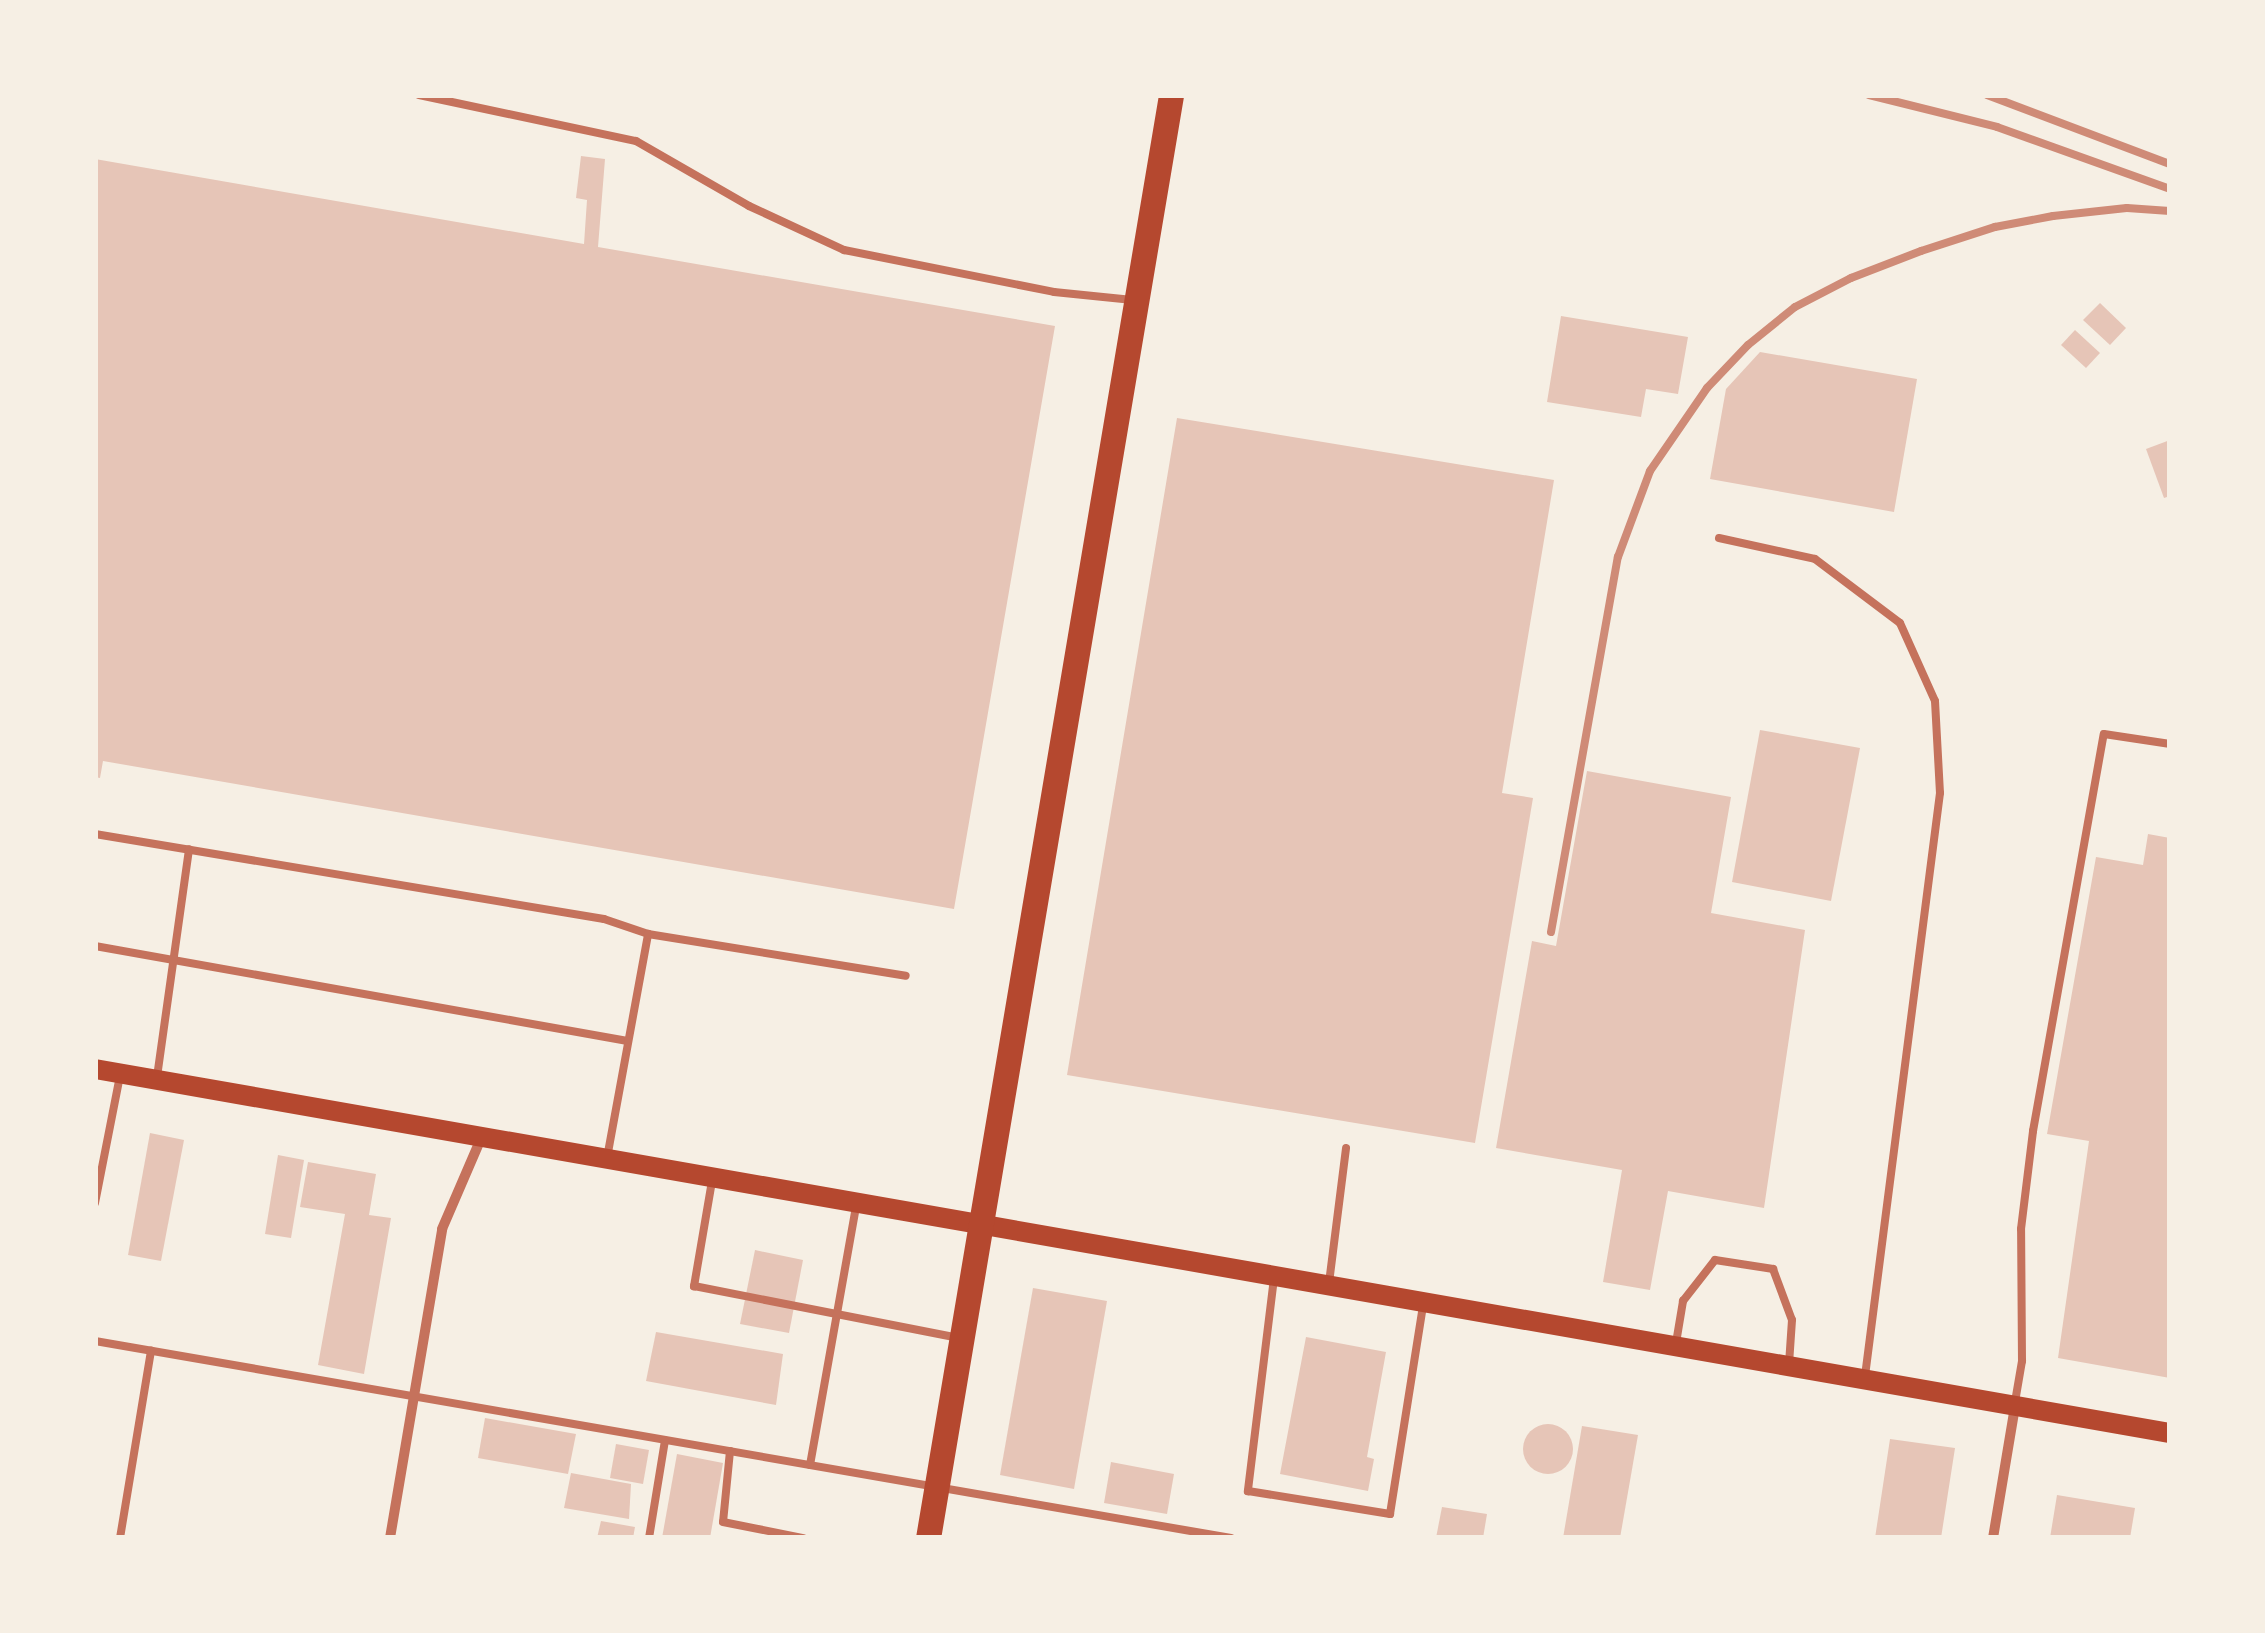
<!DOCTYPE html>
<style>
body{margin:0}
#map{position:relative;width:2265px;height:1633px;overflow:hidden;background:#f6efe4;font-family:Mulish,sans-serif}
div>[style]{position:absolute}
.building>*{inset:0;background:#e6c5b7}
.round{border-radius:50%}
.service>*{height:8px;margin:-4px;padding:0 4px;transform-origin:4px;border-radius:4px;background:#c5725c}
.minor>*{height:10px;margin:-5px;padding:0 5px;transform-origin:5px;border-radius:5px;background:#c5725c}
.secondary>*{height:20px;margin:-10px;padding:0 10px;transform-origin:10px;border-radius:10px;background:#b5482f}
.primary>*{height:25px;margin:-12.5px;padding:0 12.5px;transform-origin:12.5px;border-radius:12.5px;background:#b5482f}
.rail>*{height:8px;margin:-4px;padding:0 4px;transform-origin:4px;border-radius:4px;background:#cf8b77}
span{translate:-50% -50%;white-space:nowrap;text-align:center;line-height:1.15;-webkit-text-stroke:8px #f6efe4;paint-order:stroke}
.frame{position:absolute;inset:0;border:98px solid #f6efe4;pointer-events:none}
</style>
<div id="map">
<div class="building">
<div style="clip-path:polygon(581px 156px,605px 159px,598px 247px,1055px 326px,954px 909px,103px 761px,100px 778px,95px 777px,95px 159px,584px 244px,587px 200px,576px 198px)"></div>
<div style="clip-path:polygon(2100px 303px,2126px 328px,2110px 345px,2083px 320px)"></div>
<div style="clip-path:polygon(1561px 316px,1688px 337px,1678px 394px,1646px 389px,1641px 417px,1547px 402px)"></div>
<div style="clip-path:polygon(2075px 330px,2100px 353px,2086px 368px,2061px 345px)"></div>
<div style="clip-path:polygon(1760px 352px,1917px 379px,1894px 512px,1710px 479px,1726px 389px)"></div>
<div style="clip-path:polygon(1177px 418px,1554px 480px,1502px 793px,1533px 798px,1475px 1143px,1067px 1075px)"></div>
<div style="clip-path:polygon(2170px 440px,2170px 496px,2164px 498px,2146px 449px)"></div>
<div style="clip-path:polygon(1760px 730px,1860px 748px,1831px 901px,1732px 882px)"></div>
<div style="clip-path:polygon(1587px 771px,1731px 797px,1711px 913px,1805px 930px,1764px 1208px,1668px 1191px,1650px 1290px,1603px 1282px,1622px 1170px,1496px 1148px,1532px 941px,1556px 946px)"></div>
<div style="clip-path:polygon(2148px 834px,2170px 838px,2170px 1378px,2058px 1358px,2089px 1141px,2047px 1134px,2096px 857px,2143px 865px)"></div>
<div style="clip-path:polygon(150px 1133px,184px 1140px,161px 1261px,128px 1255px)"></div>
<div style="clip-path:polygon(278px 1155px,304px 1160px,291px 1238px,265px 1234px)"></div>
<div style="clip-path:polygon(308px 1162px,376px 1174px,369px 1215px,391px 1218px,364px 1374px,318px 1365px,345px 1214px,300px 1207px)"></div>
<div style="clip-path:polygon(755px 1250px,803px 1260px,789px 1333px,740px 1324px)"></div>
<div style="clip-path:polygon(1033px 1288px,1107px 1301px,1074px 1489px,1000px 1475px)"></div>
<div style="clip-path:polygon(656px 1332px,783px 1354px,776px 1405px,646px 1381px)"></div>
<div style="clip-path:polygon(1306px 1337px,1386px 1352px,1367px 1457px,1374px 1459px,1368px 1491px,1280px 1474px)"></div>
<div style="clip-path:polygon(485px 1418px,576px 1434px,568px 1474px,478px 1458px)"></div>
<div class="round" style="left:1523px;top:1424px;width:50px;height:50px"></div>
<div style="clip-path:polygon(1582px 1426px,1638px 1435px,1620px 1538px,1563px 1538px)"></div>
<div style="clip-path:polygon(1890px 1439px,1955px 1448px,1941px 1538px,1875px 1538px)"></div>
<div style="clip-path:polygon(616px 1444px,649px 1450px,643px 1484px,610px 1478px)"></div>
<div style="clip-path:polygon(677px 1454px,723px 1463px,710px 1538px,662px 1538px)"></div>
<div style="clip-path:polygon(1111px 1462px,1174px 1474px,1167px 1514px,1104px 1503px)"></div>
<div style="clip-path:polygon(571px 1473px,631px 1484px,629px 1519px,564px 1508px)"></div>
<div style="clip-path:polygon(2057px 1495px,2135px 1508px,2130px 1538px,2050px 1538px)"></div>
<div style="clip-path:polygon(1442px 1507px,1487px 1514px,1483px 1538px,1436px 1538px)"></div>
<div style="clip-path:polygon(601px 1521px,635px 1527px,633px 1538px,597px 1538px)"></div>
</div>
<div class="service">
<div style="left:419px;top:95px;width:222px;rotate:12deg"></div>
<div style="left:636px;top:141px;width:130px;rotate:29.9deg"></div>
<div style="left:749px;top:206px;width:105px;rotate:24.9deg"></div>
<div style="left:844px;top:250px;width:214px;rotate:11.3deg"></div>
<div style="left:1054px;top:292px;width:79px;rotate:5.8deg"></div>
<div style="left:1719px;top:538px;width:98px;rotate:12.3deg"></div>
<div style="left:1815px;top:559px;width:106px;rotate:37deg"></div>
<div style="left:1900px;top:623px;width:85px;rotate:65.8deg"></div>
<div style="left:1935px;top:701px;width:92px;rotate:86.9deg"></div>
<div style="left:1940px;top:793px;width:588px;rotate:97.33deg"></div>
<div style="left:95px;top:834px;width:516px;rotate:9.48deg"></div>
<div style="left:604px;top:919px;width:46px;rotate:18.8deg"></div>
<div style="left:95px;top:946px;width:541px;rotate:10.11deg"></div>
<div style="left:157px;top:1077px;width:230px;rotate:-82deg"></div>
<div style="left:607px;top:1158px;width:228px;rotate:-79.6deg"></div>
<div style="left:648px;top:934px;width:261px;rotate:9.2deg"></div>
<div style="left:712px;top:1181px;width:107px;rotate:99.7deg"></div>
<div style="left:694px;top:1286px;width:270px;rotate:11.1deg"></div>
<div style="left:95px;top:1203px;width:130px;rotate:-78.9deg"></div>
<div style="left:1274px;top:1278px;width:215px;rotate:97deg"></div>
<div style="left:1248px;top:1491px;width:144px;rotate:9.2deg"></div>
<div style="left:1390px;top:1514px;width:212px;rotate:-81deg"></div>
<div style="left:1329px;top:1283px;width:136px;rotate:-82.8deg"></div>
<div style="left:95px;top:1341px;width:1153px;rotate:9.84deg"></div>
<div style="left:1676px;top:1343px;width:43px;rotate:-80.5deg"></div>
<div style="left:1683px;top:1301px;width:52px;rotate:-52deg"></div>
<div style="left:1715px;top:1260px;width:59px;rotate:8.8deg"></div>
<div style="left:1773px;top:1269px;width:54px;rotate:69.6deg"></div>
<div style="left:1792px;top:1320px;width:44px;rotate:93.9deg"></div>
<div style="left:2015px;top:1402px;width:42px;rotate:-80.3deg"></div>
<div style="left:2022px;top:1361px;width:132px;rotate:-90.4deg"></div>
<div style="left:2021px;top:1229px;width:99px;rotate:-83deg"></div>
<div style="left:2033px;top:1131px;width:403px;rotate:-79.9deg"></div>
<div style="left:2104px;top:734px;width:67px;rotate:8.6deg"></div>
<div style="left:730px;top:1451px;width:71px;rotate:95.6deg"></div>
<div style="left:723px;top:1522px;width:82px;rotate:11.3deg"></div>
<div style="left:810px;top:1465px;width:263px;rotate:-79.9deg"></div>
<div style="left:120px;top:1538px;width:190px;rotate:-80.6deg"></div>
<div style="left:649px;top:1538px;width:99px;rotate:-80.7deg"></div>
</div>
<div class="minor">
<div style="left:390px;top:1538px;width:313px;rotate:-80.4deg"></div>
<div style="left:442px;top:1229px;width:101px;rotate:-66.7deg"></div>
<div style="left:1993px;top:1538px;width:134px;rotate:-80.5deg"></div>
</div>
<div class="secondary">
<div style="left:95px;top:1069px;width:2107px;rotate:9.95deg"></div>
</div>
<div class="primary">
<div style="left:928px;top:1538px;width:1463px;rotate:-80.44deg"></div>
</div>
<div class="rail">
<div style="left:1869px;top:95px;width:132px;rotate:14deg"></div>
<div style="left:1997px;top:127px;width:184px;rotate:19.7deg"></div>
<div style="left:1987px;top:95px;width:196px;rotate:20.7deg"></div>
<div style="left:1551px;top:932px;width:381px;rotate:-79.9deg"></div>
<div style="left:1618px;top:557px;width:92px;rotate:-69.6deg"></div>
<div style="left:1650px;top:471px;width:101px;rotate:-55.5deg"></div>
<div style="left:1707px;top:388px;width:59px;rotate:-46.4deg"></div>
<div style="left:1748px;top:345px;width:60px;rotate:-39deg"></div>
<div style="left:1795px;top:307px;width:63px;rotate:-27.4deg"></div>
<div style="left:1851px;top:278px;width:75px;rotate:-21.1deg"></div>
<div style="left:1921px;top:251px;width:78px;rotate:-18deg"></div>
<div style="left:1995px;top:227px;width:59px;rotate:-10.7deg"></div>
<div style="left:2053px;top:216px;width:74px;rotate:-6.2deg"></div>
<div style="left:2127px;top:208px;width:43px;rotate:4deg"></div>
</div>
<div class="frame"></div>
</div>
